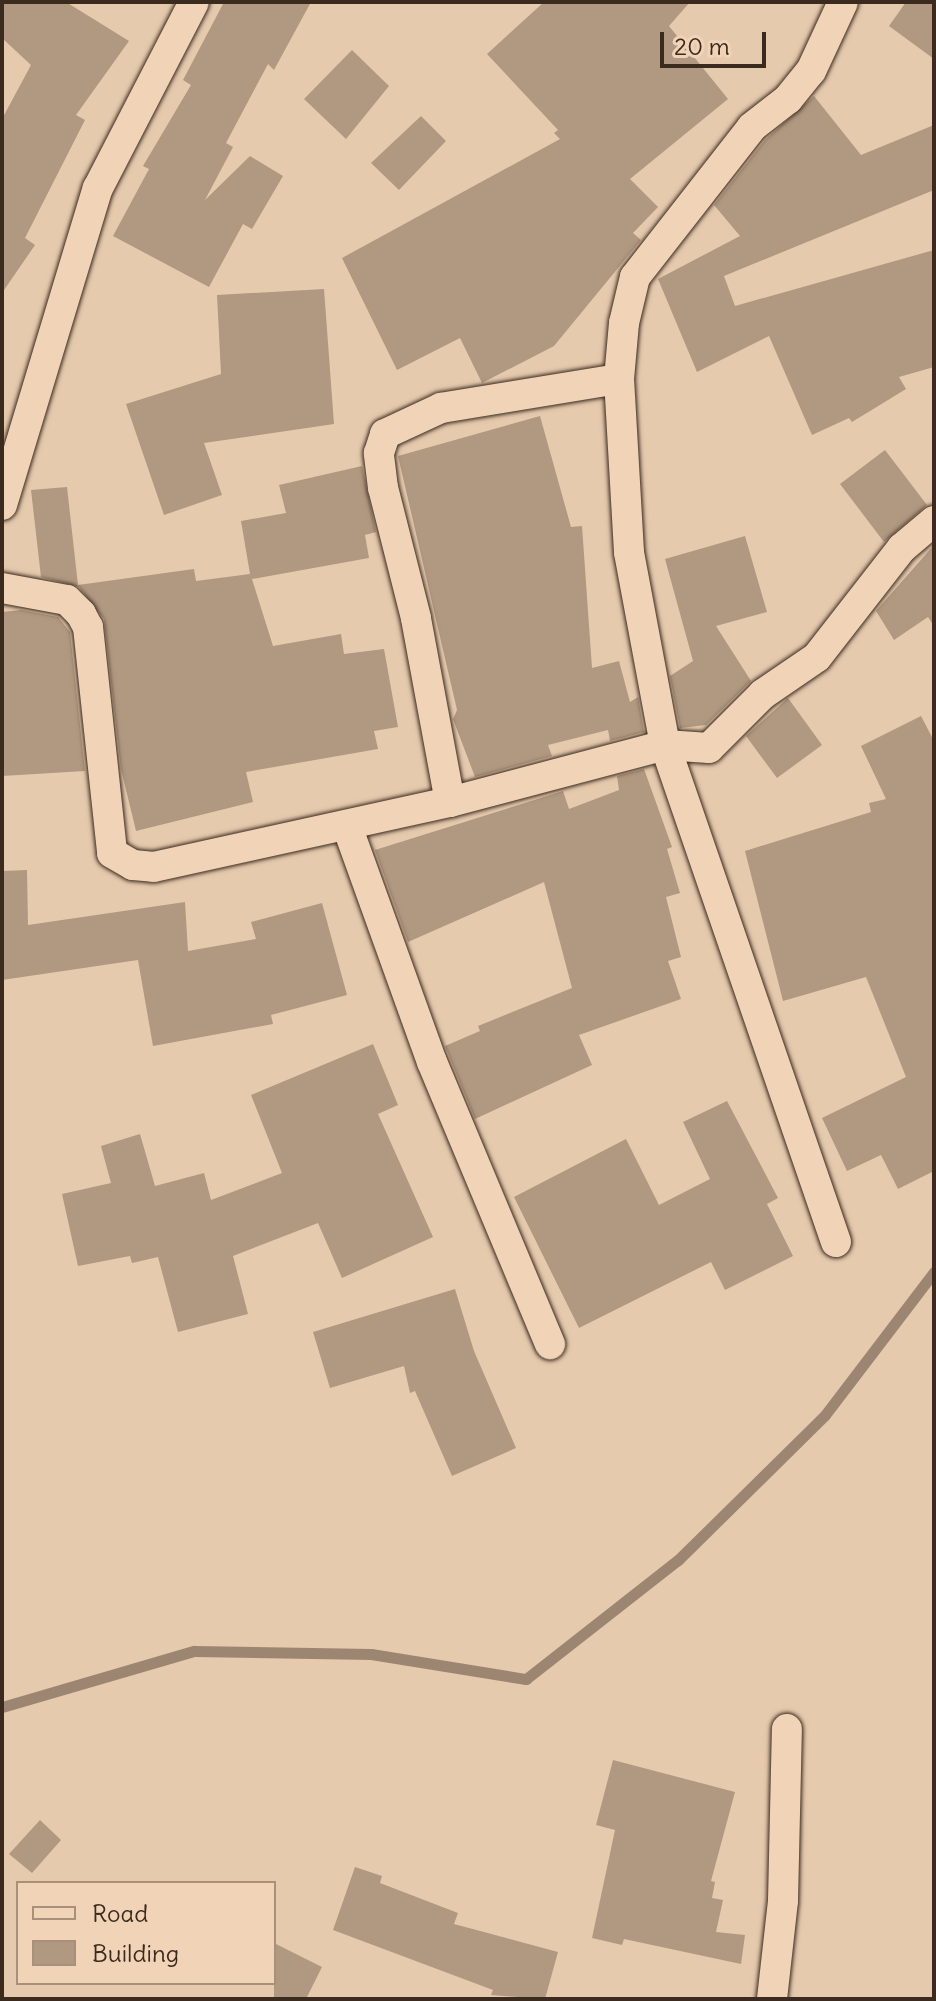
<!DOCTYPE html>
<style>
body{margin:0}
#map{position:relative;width:936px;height:2001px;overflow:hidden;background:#e6caae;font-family:Delius,sans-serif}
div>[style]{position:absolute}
.stream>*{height:11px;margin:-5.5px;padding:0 5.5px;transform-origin:5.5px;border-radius:5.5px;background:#9d8671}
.building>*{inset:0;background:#b19881}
.roads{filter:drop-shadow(0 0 2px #3b2a1e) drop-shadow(0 0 2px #3b2a1e)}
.minor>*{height:30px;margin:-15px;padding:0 15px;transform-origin:15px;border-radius:15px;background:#f1d4b7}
span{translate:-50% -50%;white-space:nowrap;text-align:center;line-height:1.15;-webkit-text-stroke:6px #f1d4b7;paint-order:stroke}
.frame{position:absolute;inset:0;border:4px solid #3b2a1e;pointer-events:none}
.legend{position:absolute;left:16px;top:1881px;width:260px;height:104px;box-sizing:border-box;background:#f1d4b7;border:2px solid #a8907a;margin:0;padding:10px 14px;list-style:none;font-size:24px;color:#3b2a1e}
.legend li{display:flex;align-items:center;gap:16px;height:40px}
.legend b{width:40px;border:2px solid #a8907a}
.scale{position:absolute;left:660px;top:32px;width:106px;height:36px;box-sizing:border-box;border:4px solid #3b2a1e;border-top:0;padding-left:10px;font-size:24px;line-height:28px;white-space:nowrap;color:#3b2a1e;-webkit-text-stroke:6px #f1d4b7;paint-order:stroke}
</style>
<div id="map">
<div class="stream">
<div style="left:2px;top:1707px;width:200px;rotate:-16.3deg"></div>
<div style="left:194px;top:1651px;width:177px;rotate:1deg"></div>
<div style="left:371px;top:1654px;width:157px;rotate:9.2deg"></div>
<div style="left:526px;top:1679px;width:193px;rotate:-38.1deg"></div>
<div style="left:678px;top:1560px;width:206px;rotate:-44.6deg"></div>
<div style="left:825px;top:1415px;width:180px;rotate:-52.7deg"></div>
</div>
<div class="building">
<div style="clip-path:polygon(2px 2px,66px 2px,129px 41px,76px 115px,85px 120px,25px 238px,35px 245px,2px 293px,2px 119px,31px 65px,2px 38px)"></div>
<div style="clip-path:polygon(224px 2px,311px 2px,274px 70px,268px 64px,226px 143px,233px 147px,205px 200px,250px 156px,283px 176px,252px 229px,243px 224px,209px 287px,113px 236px,149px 169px,143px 166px,191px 85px,183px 80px)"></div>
<div style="clip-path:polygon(544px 2px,690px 2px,669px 26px,728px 99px,630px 179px,658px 207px,633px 233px,641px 240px,554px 346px,482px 383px,460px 338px,397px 370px,342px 258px,560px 139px,554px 133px,558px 130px,487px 54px)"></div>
<div style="clip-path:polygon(906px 2px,934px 2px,934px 59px,889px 26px)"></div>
<div style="clip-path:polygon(352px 50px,389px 86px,346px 139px,304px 99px)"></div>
<div style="clip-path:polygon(814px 96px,861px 155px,934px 125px,934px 190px,724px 276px,735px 306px,934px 250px,934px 367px,899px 377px,906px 389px,852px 422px,849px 418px,812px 435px,769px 336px,697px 372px,658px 279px,740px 236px,714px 205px,765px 140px)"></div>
<div style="clip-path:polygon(421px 116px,446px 141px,399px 190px,371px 163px)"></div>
<div style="clip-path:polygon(324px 289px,334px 424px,204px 443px,222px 495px,164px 515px,126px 404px,221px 374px,217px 295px)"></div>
<div style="clip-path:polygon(540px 416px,571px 527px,582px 526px,592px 668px,619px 661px,630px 702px,638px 697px,644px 732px,610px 741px,608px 730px,548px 745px,552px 756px,475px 777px,453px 719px,457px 710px,398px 456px)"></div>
<div style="clip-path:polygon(885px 450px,927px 505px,884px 542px,840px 484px)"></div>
<div style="clip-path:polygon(362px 466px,376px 532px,365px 535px,369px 558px,252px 579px,273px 646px,341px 634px,344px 654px,384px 649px,398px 727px,374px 731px,378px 749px,246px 772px,253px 802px,136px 831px,121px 769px,104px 619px,79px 587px,41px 577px,31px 490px,67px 487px,78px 585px,194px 569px,196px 581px,250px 574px,241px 521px,286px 513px,279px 485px)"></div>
<div style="clip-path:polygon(745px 536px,767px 612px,716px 626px,751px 681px,706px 725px,680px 728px,670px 676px,693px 661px,665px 559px)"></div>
<div style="clip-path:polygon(934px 545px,934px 626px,928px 617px,894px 640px,876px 611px)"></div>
<div style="clip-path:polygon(21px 610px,58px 617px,70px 632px,85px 771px,2px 776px,2px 612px)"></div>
<div style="clip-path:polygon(788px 698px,822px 745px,777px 778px,746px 736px)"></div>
<div style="clip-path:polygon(921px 716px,934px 741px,934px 1171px,898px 1189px,881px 1155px,847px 1171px,822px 1118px,906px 1077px,866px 977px,783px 1001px,745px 851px,871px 812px,869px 803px,886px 799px,861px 746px)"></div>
<div style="clip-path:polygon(644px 769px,672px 847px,667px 849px,680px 893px,666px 897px,681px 957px,668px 961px,681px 999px,579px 1035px,592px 1065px,475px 1119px,445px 1046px,480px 1031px,478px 1026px,572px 988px,544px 882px,408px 942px,375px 850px,563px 791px,569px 809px,619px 790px,617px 776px)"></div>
<div style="clip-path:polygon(27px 870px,28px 925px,185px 902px,188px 951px,256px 939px,251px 922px,322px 903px,347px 995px,271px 1015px,273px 1024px,153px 1046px,138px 960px,2px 980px,2px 871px)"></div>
<div style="clip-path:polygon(373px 1044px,398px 1105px,378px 1114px,433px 1237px,342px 1278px,318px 1223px,233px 1256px,248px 1314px,178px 1332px,158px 1257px,132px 1263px,130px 1256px,78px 1266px,62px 1194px,111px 1183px,101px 1146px,140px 1134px,155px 1186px,204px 1173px,211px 1200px,282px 1173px,251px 1095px)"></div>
<div style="clip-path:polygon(727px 1101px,778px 1198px,767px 1204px,793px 1256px,725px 1290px,711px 1262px,579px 1328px,514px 1197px,626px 1139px,659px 1205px,710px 1179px,683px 1122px)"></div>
<div style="clip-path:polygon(455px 1289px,474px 1351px,516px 1448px,452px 1476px,415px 1391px,410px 1393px,404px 1366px,330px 1388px,313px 1332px)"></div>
<div style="clip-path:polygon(613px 1760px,735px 1792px,711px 1881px,715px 1882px,712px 1898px,723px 1900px,716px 1932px,745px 1935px,741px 1964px,624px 1939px,622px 1945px,592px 1938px,615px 1830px,596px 1825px)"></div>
<div style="clip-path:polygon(40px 1820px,61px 1840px,32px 1873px,9px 1854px)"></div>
<div style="clip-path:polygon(355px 1867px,382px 1876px,380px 1883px,458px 1913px,454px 1924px,558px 1952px,545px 1999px,491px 1995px,493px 1990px,333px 1930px)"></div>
<div style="clip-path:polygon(274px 1943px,322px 1967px,306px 1999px,274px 1999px)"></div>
</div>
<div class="roads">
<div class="minor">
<div style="left:2px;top:505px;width:331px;rotate:-73.2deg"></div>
<div style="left:98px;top:188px;width:209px;rotate:-62.7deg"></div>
<div style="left:2px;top:588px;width:66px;rotate:10.5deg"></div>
<div style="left:67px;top:600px;width:20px;rotate:45deg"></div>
<div style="left:81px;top:614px;width:15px;rotate:62deg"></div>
<div style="left:88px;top:627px;width:227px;rotate:83.9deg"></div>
<div style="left:112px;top:853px;width:24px;rotate:30deg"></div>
<div style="left:133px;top:865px;width:21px;rotate:5deg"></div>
<div style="left:154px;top:867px;width:303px;rotate:-12.4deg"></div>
<div style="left:450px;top:802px;width:222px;rotate:-14.8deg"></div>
<div style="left:665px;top:745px;width:44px;rotate:3.9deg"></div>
<div style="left:709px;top:748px;width:76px;rotate:-45deg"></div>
<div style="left:763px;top:694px;width:65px;rotate:-34.4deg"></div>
<div style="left:817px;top:657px;width:138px;rotate:-52.1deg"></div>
<div style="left:902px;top:548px;width:42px;rotate:-40.2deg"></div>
<div style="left:450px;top:802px;width:187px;rotate:-100.5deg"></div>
<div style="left:416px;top:618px;width:134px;rotate:-104.2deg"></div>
<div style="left:383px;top:488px;width:35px;rotate:-97deg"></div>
<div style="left:379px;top:453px;width:20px;rotate:-72deg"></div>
<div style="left:385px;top:434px;width:62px;rotate:-24.9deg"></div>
<div style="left:441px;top:408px;width:180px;rotate:-9.3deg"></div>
<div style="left:347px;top:826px;width:251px;rotate:70.2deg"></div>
<div style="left:432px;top:1062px;width:306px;rotate:67.3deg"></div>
<div style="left:836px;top:1242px;width:526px;rotate:-108.99deg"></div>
<div style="left:665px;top:745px;width:196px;rotate:-100.6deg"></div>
<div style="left:629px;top:552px;width:173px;rotate:-93.3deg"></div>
<div style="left:619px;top:379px;width:56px;rotate:-84.9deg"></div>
<div style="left:624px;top:323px;width:47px;rotate:-76.6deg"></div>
<div style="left:635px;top:277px;width:190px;rotate:-52deg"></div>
<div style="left:752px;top:127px;width:46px;rotate:-37.9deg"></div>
<div style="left:788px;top:99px;width:36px;rotate:-51deg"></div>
<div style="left:811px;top:71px;width:76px;rotate:-65.1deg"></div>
<div style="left:772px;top:1999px;width:99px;rotate:-83.6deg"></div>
<div style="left:783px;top:1901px;width:172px;rotate:-88.7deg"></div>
</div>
</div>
<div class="frame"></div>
<ul class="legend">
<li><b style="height:10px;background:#f1d4b7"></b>Road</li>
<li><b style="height:22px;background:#b19881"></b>Building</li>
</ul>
<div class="scale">20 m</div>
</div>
